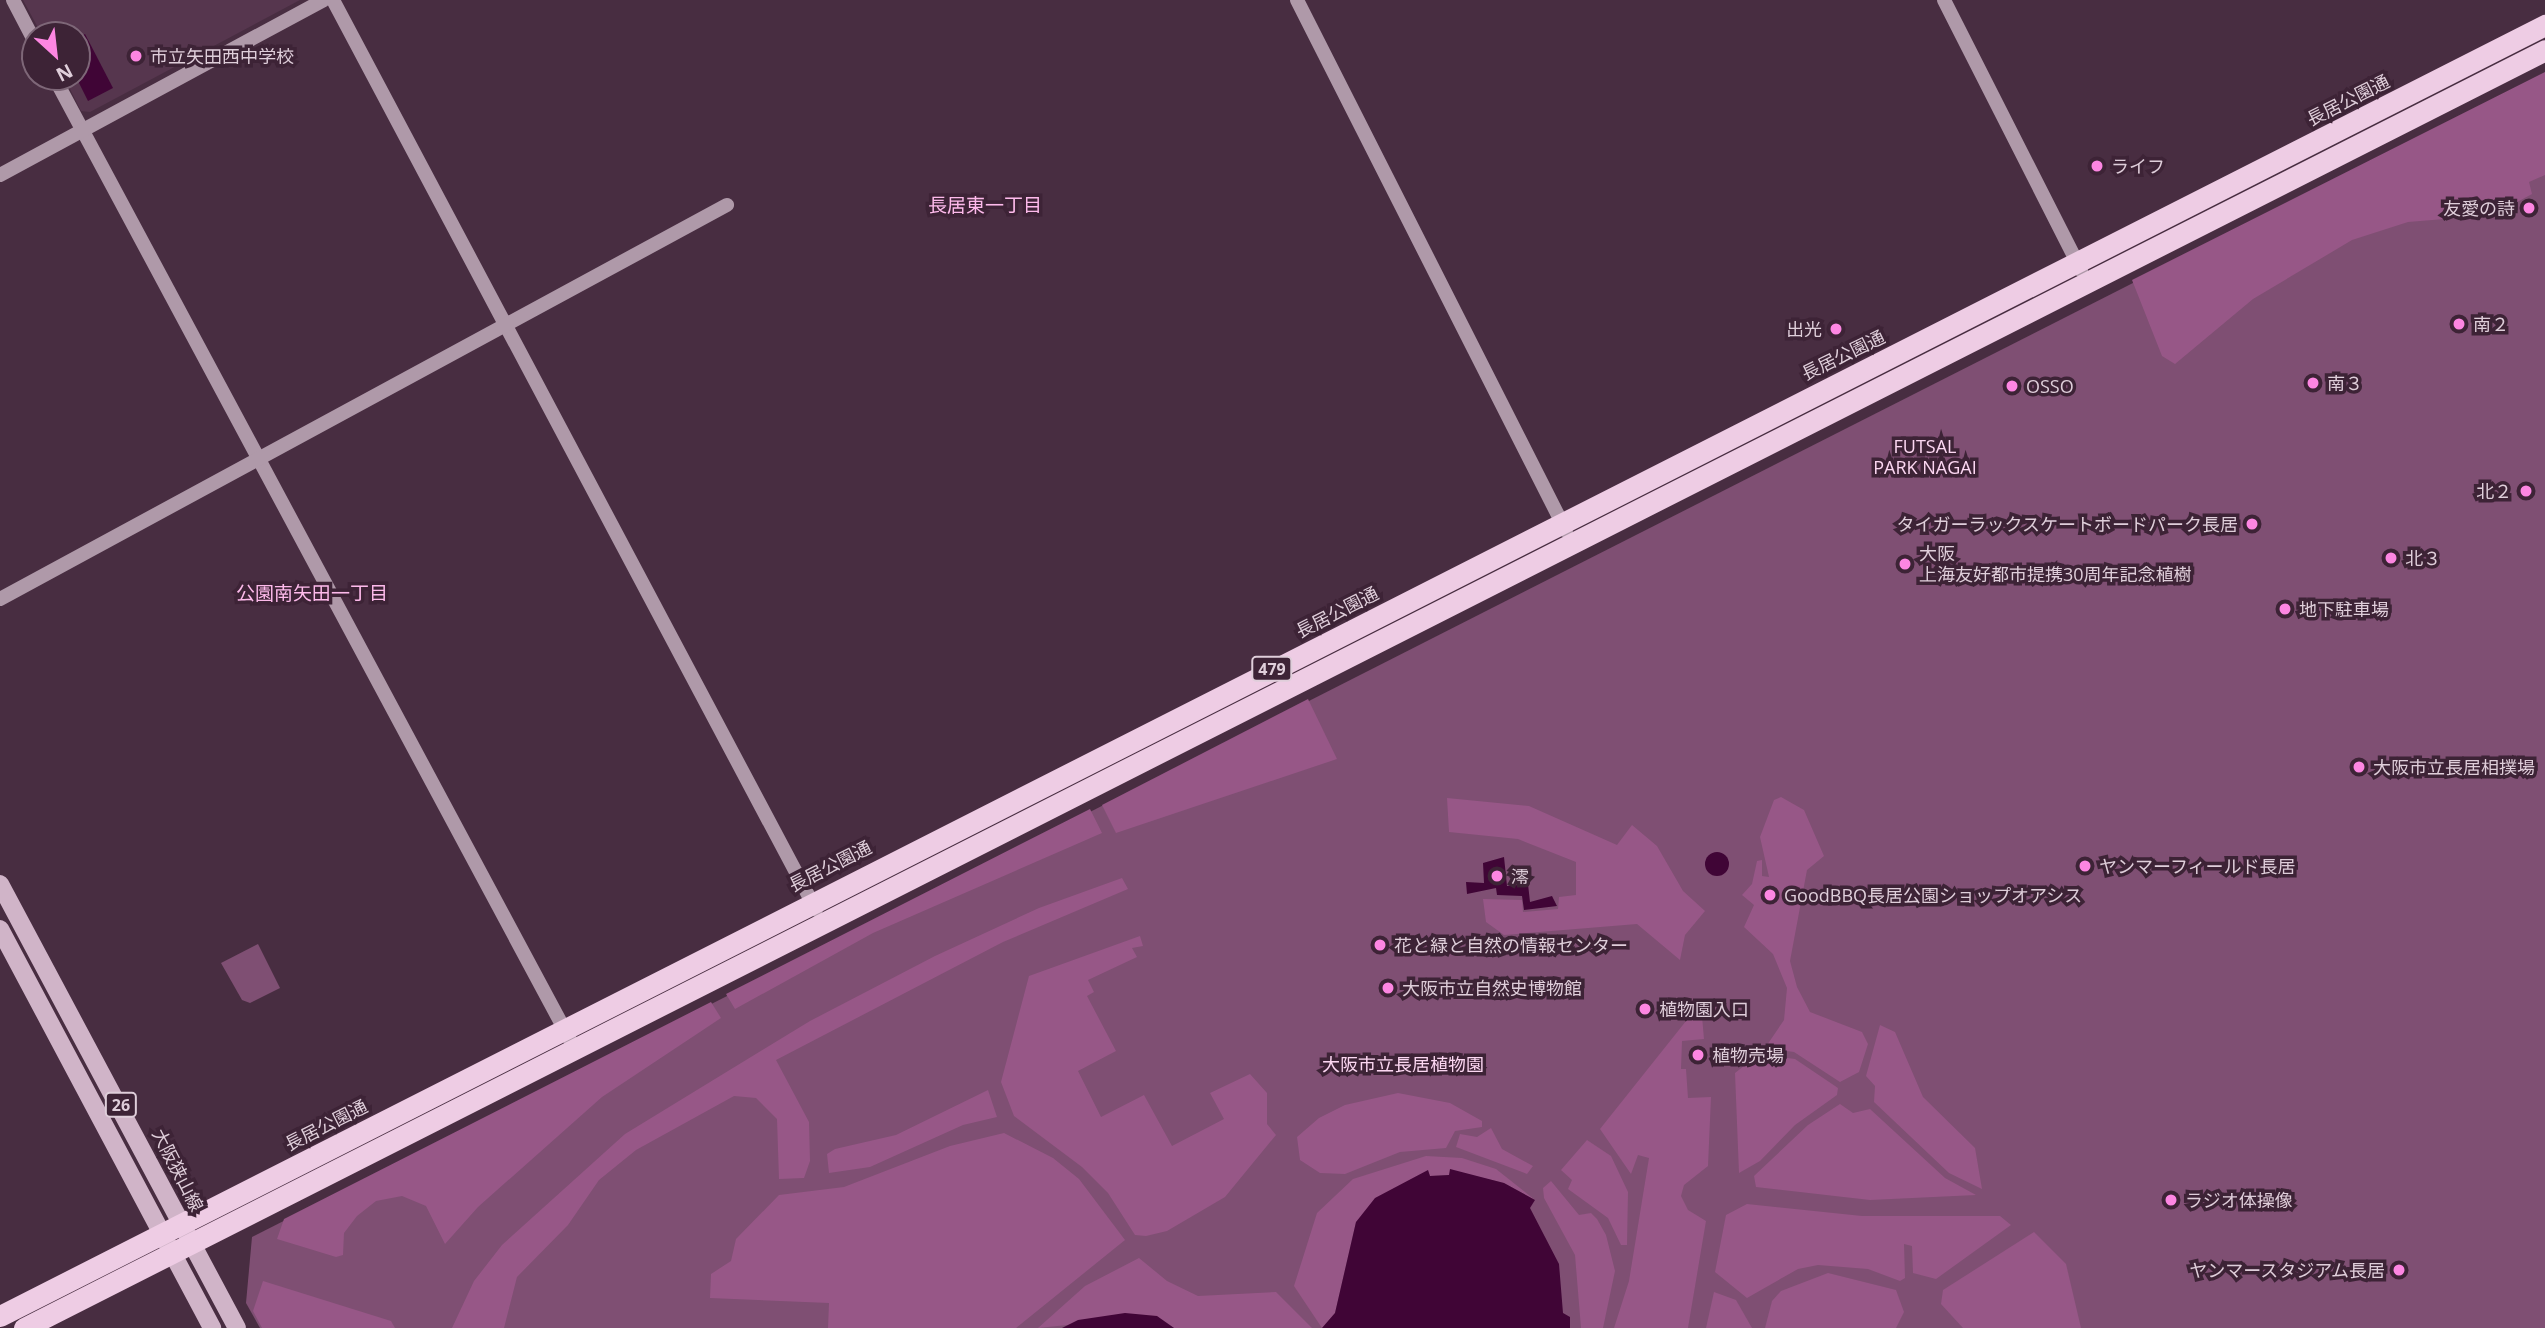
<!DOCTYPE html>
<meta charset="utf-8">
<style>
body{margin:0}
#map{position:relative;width:2545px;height:1328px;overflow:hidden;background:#482d41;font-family:"Open Sans","Noto Sans JP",sans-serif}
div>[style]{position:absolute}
.built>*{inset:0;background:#56364e}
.green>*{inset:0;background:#7f4f73}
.forest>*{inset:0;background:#975787}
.water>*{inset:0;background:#400536}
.round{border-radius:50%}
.secondary>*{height:14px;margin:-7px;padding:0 7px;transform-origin:7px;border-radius:7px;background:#af99a9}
.primary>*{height:18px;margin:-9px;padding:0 9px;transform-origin:9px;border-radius:9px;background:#d0b4c8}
.highway>*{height:21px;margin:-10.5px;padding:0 10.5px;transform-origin:10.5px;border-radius:10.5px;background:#eecce4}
.dots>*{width:19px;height:19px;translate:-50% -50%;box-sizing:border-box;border:4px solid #3d2336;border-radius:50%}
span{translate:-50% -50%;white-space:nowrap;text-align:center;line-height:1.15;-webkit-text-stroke:7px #3d2336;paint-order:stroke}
.shield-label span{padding:2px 5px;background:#3d2336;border:2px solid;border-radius:5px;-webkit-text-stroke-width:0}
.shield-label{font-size:16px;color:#dfceda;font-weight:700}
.poi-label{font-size:18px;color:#dfceda}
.left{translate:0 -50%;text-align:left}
.right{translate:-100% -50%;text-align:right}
.street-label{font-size:18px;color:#dfceda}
.park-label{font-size:18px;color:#fcd7f2}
.neighbourhood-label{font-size:19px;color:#fdbaeb}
.north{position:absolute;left:21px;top:21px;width:70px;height:70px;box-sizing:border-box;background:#3d2336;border:2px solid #7e6778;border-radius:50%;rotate:153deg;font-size:19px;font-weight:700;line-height:28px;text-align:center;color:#dfceda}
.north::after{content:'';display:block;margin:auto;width:24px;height:32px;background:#fd86e2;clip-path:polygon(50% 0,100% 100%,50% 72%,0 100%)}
</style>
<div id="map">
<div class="built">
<div style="clip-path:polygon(23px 0,300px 0,90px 112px,81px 111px,64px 77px,77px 77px,77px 35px,42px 35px)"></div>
</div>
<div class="green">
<div style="clip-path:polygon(2545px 74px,2545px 1328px,260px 1328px,246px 1303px,252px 1237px)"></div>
<div style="clip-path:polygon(258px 944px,280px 988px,250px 1003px,242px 1000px,221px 963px)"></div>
</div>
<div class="forest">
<div style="clip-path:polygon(2545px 72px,2545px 175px,2529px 182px,2532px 194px,2493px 215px,2408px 222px,2352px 240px,2253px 299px,2175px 364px,2162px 356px,2132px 280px)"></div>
<div style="clip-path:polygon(1308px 699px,1337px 759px,1116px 833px,1102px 805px)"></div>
<div style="clip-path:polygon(1781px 797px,1804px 810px,1824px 856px,1807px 870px,1790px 961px,1797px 987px,1810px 1012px,1862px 1032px,1868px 1044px,1859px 1072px,1840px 1082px,1794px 1052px,1765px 1048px,1784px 1020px,1787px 988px,1773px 954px,1744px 927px,1754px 905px,1742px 895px,1752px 884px,1757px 861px,1762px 860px,1762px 876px,1769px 877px,1760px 837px,1774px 800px)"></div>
<div style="clip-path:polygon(1447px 798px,1529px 806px,1617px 845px,1632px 825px,1657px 846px,1683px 891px,1705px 911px,1685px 935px,1680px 960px,1637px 924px,1504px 935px,1486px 922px,1483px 899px,1522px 900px,1523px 912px,1558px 909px,1559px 897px,1576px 895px,1576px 862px,1518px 839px,1449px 832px)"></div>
<div style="clip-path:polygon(1090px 809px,1102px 833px,873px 933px,735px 1009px,726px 994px)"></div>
<div style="clip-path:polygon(1122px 878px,1128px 889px,1003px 942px,776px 1060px,809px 1122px,810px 1161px,804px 1178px,779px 1179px,777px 1119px,756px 1098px,734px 1096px,636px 1150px,599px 1180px,568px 1225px,517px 1277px,504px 1328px,452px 1328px,474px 1281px,502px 1245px,625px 1134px,810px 1021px,935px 956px,1039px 908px)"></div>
<div style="clip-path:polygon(1140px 936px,1143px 946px,1132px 948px,1137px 957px,1088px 980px,1094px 992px,1087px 996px,1116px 1051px,1078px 1071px,1101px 1117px,1144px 1095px,1172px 1146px,1224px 1119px,1210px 1093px,1250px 1074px,1267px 1093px,1267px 1124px,1276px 1135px,1225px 1197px,1167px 1231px,1146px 1236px,1135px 1235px,1108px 1193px,1082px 1167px,1014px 1116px,1001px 1082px,1029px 976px)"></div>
<div style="clip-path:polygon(711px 1002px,721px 1018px,602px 1097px,478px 1207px,445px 1244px,426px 1206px,402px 1196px,376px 1201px,357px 1216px,344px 1233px,343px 1255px,336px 1257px,277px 1239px,284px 1219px)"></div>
<div style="clip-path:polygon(1690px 1016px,1702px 1016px,1704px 1039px,1682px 1041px,1681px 1069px,1686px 1069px,1688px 1098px,1711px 1097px,1708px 1166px,1684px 1185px,1681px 1196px,1688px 1210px,1706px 1221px,1688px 1328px,1614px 1328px,1629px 1281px,1649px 1158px,1638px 1155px,1631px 1174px,1600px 1129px)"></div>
<div style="clip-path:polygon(1880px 1025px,1895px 1032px,1923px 1097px,1975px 1148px,1982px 1189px,1949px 1173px,1874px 1102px,1875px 1086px,1866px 1076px)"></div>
<div style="clip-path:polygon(1759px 1054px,1795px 1059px,1838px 1088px,1837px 1095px,1795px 1125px,1760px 1161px,1739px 1173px,1735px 1073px)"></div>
<div style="clip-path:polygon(988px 1090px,997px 1117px,963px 1125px,870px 1167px,829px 1173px,827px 1154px,835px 1149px,896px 1135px)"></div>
<div style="clip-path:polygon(1398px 1093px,1450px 1103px,1482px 1121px,1482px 1127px,1455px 1131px,1446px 1148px,1400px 1152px,1345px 1174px,1320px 1173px,1300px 1160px,1297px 1137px,1319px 1118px,1345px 1105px)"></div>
<div style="clip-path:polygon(1840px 1104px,1853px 1113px,1870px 1109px,1945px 1178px,1976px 1195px,1870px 1200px,1756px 1187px,1754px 1176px,1808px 1125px)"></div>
<div style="clip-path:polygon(1491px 1128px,1502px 1149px,1533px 1166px,1527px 1174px,1456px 1147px,1460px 1134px,1477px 1137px)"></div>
<div style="clip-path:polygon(1004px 1133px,1053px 1158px,1079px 1179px,1125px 1240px,1016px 1328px,828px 1328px,829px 1303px,710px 1298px,711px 1274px,731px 1261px,736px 1239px,779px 1195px,844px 1187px,950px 1146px)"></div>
<div style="clip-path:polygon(1587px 1140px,1611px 1156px,1628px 1192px,1627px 1245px,1621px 1245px,1608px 1218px,1568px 1189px,1572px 1180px,1561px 1170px)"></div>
<div style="clip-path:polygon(1426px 1156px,1462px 1158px,1496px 1169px,1535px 1200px,1504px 1183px,1450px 1170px,1450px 1175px,1430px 1176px,1428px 1171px,1356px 1222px,1335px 1313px,1322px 1328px,1294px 1286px,1317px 1213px,1353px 1179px)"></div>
<div style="clip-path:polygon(1551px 1181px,1579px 1215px,1591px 1213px,1597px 1219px,1606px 1235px,1615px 1271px,1603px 1328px,1581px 1328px,1575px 1255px,1544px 1198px,1543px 1188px)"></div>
<div style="clip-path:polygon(1747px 1204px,1862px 1216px,2000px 1216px,2011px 1225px,1936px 1279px,1913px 1273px,1912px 1246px,1904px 1244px,1905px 1278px,1900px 1281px,1868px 1269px,1818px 1265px,1798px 1269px,1747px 1298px,1715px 1272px,1726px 1215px)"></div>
<div style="clip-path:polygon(2034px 1232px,2066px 1264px,2081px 1328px,1963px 1328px,1941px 1304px,1943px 1290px)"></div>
<div style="clip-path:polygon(1139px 1258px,1167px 1281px,1198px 1296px,1276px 1292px,1312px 1328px,1174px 1328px,1156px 1316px,1038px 1328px,1085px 1286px)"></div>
<div style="clip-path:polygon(1828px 1273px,1896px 1290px,1904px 1312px,1896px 1328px,1765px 1328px,1772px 1301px,1781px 1291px)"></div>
<div style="clip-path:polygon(263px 1281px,391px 1321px,395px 1328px,262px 1328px,253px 1311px)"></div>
<div style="clip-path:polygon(1714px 1292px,1736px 1300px,1752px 1328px,1706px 1328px)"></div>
</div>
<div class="water">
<div style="clip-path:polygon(85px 34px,113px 88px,88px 101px,76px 77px,77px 38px)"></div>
<div class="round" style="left:1705px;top:852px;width:24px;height:24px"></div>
<div style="clip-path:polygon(1504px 857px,1507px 886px,1528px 884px,1530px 902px,1552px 896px,1557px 906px,1524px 910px,1522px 896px,1497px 895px,1496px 888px,1467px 894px,1466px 882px,1484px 883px,1483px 863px)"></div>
<div style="clip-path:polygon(1450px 1169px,1504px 1183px,1535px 1200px,1530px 1208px,1559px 1264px,1563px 1313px,1570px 1317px,1570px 1328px,1322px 1328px,1335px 1313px,1356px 1222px,1375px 1198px,1428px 1170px,1430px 1176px,1449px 1175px)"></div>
<div style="clip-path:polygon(1125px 1313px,1157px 1316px,1174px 1328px,1062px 1328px,1078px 1320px)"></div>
</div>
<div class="secondary">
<div style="left:13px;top:0;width:47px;rotate:62.4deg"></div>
<div style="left:333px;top:0;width:1030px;rotate:62.04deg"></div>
<div style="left:1297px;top:0;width:595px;rotate:63.13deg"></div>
<div style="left:1944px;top:0;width:303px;rotate:63.1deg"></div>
<div style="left:54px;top:77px;width:1101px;rotate:61.81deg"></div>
<div style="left:0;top:175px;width:368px;rotate:-28.4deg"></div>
<div style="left:0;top:599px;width:827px;rotate:-28.46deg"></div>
</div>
<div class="primary">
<div style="left:0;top:884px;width:503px;rotate:61.91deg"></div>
<div style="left:0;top:929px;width:452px;rotate:62deg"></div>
</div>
<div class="highway">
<div style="left:0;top:1316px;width:2854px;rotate:-26.9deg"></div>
<div style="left:24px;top:1328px;width:2826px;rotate:-26.88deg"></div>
</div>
<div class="dots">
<div style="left:136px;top:56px;background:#fd86e2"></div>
<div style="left:2097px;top:166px;background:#fd86e2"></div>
<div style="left:2529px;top:208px;background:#fd86e2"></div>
<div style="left:2459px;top:324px;background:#fd86e2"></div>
<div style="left:1836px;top:329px;background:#fd86e2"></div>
<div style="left:2313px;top:383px;background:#fd86e2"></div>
<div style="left:2012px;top:386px;background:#fd86e2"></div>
<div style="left:2526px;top:491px;background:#fd86e2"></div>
<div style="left:2252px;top:524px;background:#fd86e2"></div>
<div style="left:2391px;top:558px;background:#fd86e2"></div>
<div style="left:1905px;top:564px;background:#fd86e2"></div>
<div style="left:2285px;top:609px;background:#fd86e2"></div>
<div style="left:2359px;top:767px;background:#fd86e2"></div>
<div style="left:2085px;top:866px;background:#fd86e2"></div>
<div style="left:1497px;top:876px;background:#fd86e2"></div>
<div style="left:1770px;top:895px;background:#fd86e2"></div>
<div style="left:1380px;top:945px;background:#fd86e2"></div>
<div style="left:1388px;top:988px;background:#fd86e2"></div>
<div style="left:1645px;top:1009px;background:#fd86e2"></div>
<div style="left:1698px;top:1055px;background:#fd86e2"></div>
<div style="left:2171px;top:1200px;background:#fd86e2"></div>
<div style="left:2399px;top:1270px;background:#fd86e2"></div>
</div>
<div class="shield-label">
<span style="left:1272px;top:669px">479</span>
<span style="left:121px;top:1105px">26</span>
</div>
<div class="poi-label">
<span class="left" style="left:150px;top:56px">市立矢田西中学校</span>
<span class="left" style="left:2111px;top:166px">ライフ</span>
<span class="right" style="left:2515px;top:208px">友愛の詩</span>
<span class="left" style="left:2473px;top:324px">南２</span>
<span class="right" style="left:1822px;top:329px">出光</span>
<span class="left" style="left:2327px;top:383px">南３</span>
<span class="left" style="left:2026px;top:386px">OSSO</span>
<span class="right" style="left:2512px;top:491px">北２</span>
<span class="right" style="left:2238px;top:524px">タイガーラックスケートボードパーク長居</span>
<span class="left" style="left:1919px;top:564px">大阪<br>上海友好都市提携30周年記念植樹</span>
<span class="left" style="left:2405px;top:558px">北３</span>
<span class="left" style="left:2299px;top:609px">地下駐車場</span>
<span class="left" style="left:2373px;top:767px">大阪市立長居相撲場</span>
<span class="left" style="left:2099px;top:866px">ヤンマーフィールド長居</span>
<span class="left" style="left:1511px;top:876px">澪</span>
<span class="left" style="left:1784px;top:895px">GoodBBQ長居公園ショップオアシス</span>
<span class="left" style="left:1394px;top:945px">花と緑と自然の情報センター</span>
<span class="left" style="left:1402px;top:988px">大阪市立自然史博物館</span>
<span class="left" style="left:1659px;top:1009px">植物園入口</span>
<span class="left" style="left:1712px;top:1055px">植物売場</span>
<span class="left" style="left:2185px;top:1200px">ラジオ体操像</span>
<span class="right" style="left:2385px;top:1270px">ヤンマースタジアム長居</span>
</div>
<div class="street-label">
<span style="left:2348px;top:100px;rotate:-27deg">長居公園通</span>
<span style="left:1843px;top:355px;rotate:-26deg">長居公園通</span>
<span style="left:1337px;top:612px;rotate:-27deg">長居公園通</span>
<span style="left:830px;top:866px;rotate:-27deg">長居公園通</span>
<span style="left:326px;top:1125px;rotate:-27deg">長居公園通</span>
<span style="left:178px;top:1170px;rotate:63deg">大阪狭山線</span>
</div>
<div class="park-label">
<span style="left:1925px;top:457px">FUTSAL<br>PARK NAGAI</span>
<span style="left:1403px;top:1064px">大阪市立長居植物園</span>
</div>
<div class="neighbourhood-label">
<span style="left:985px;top:206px">長居東一丁目</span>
<span style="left:312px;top:594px">公園南矢田一丁目</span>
</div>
<div class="north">N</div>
</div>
